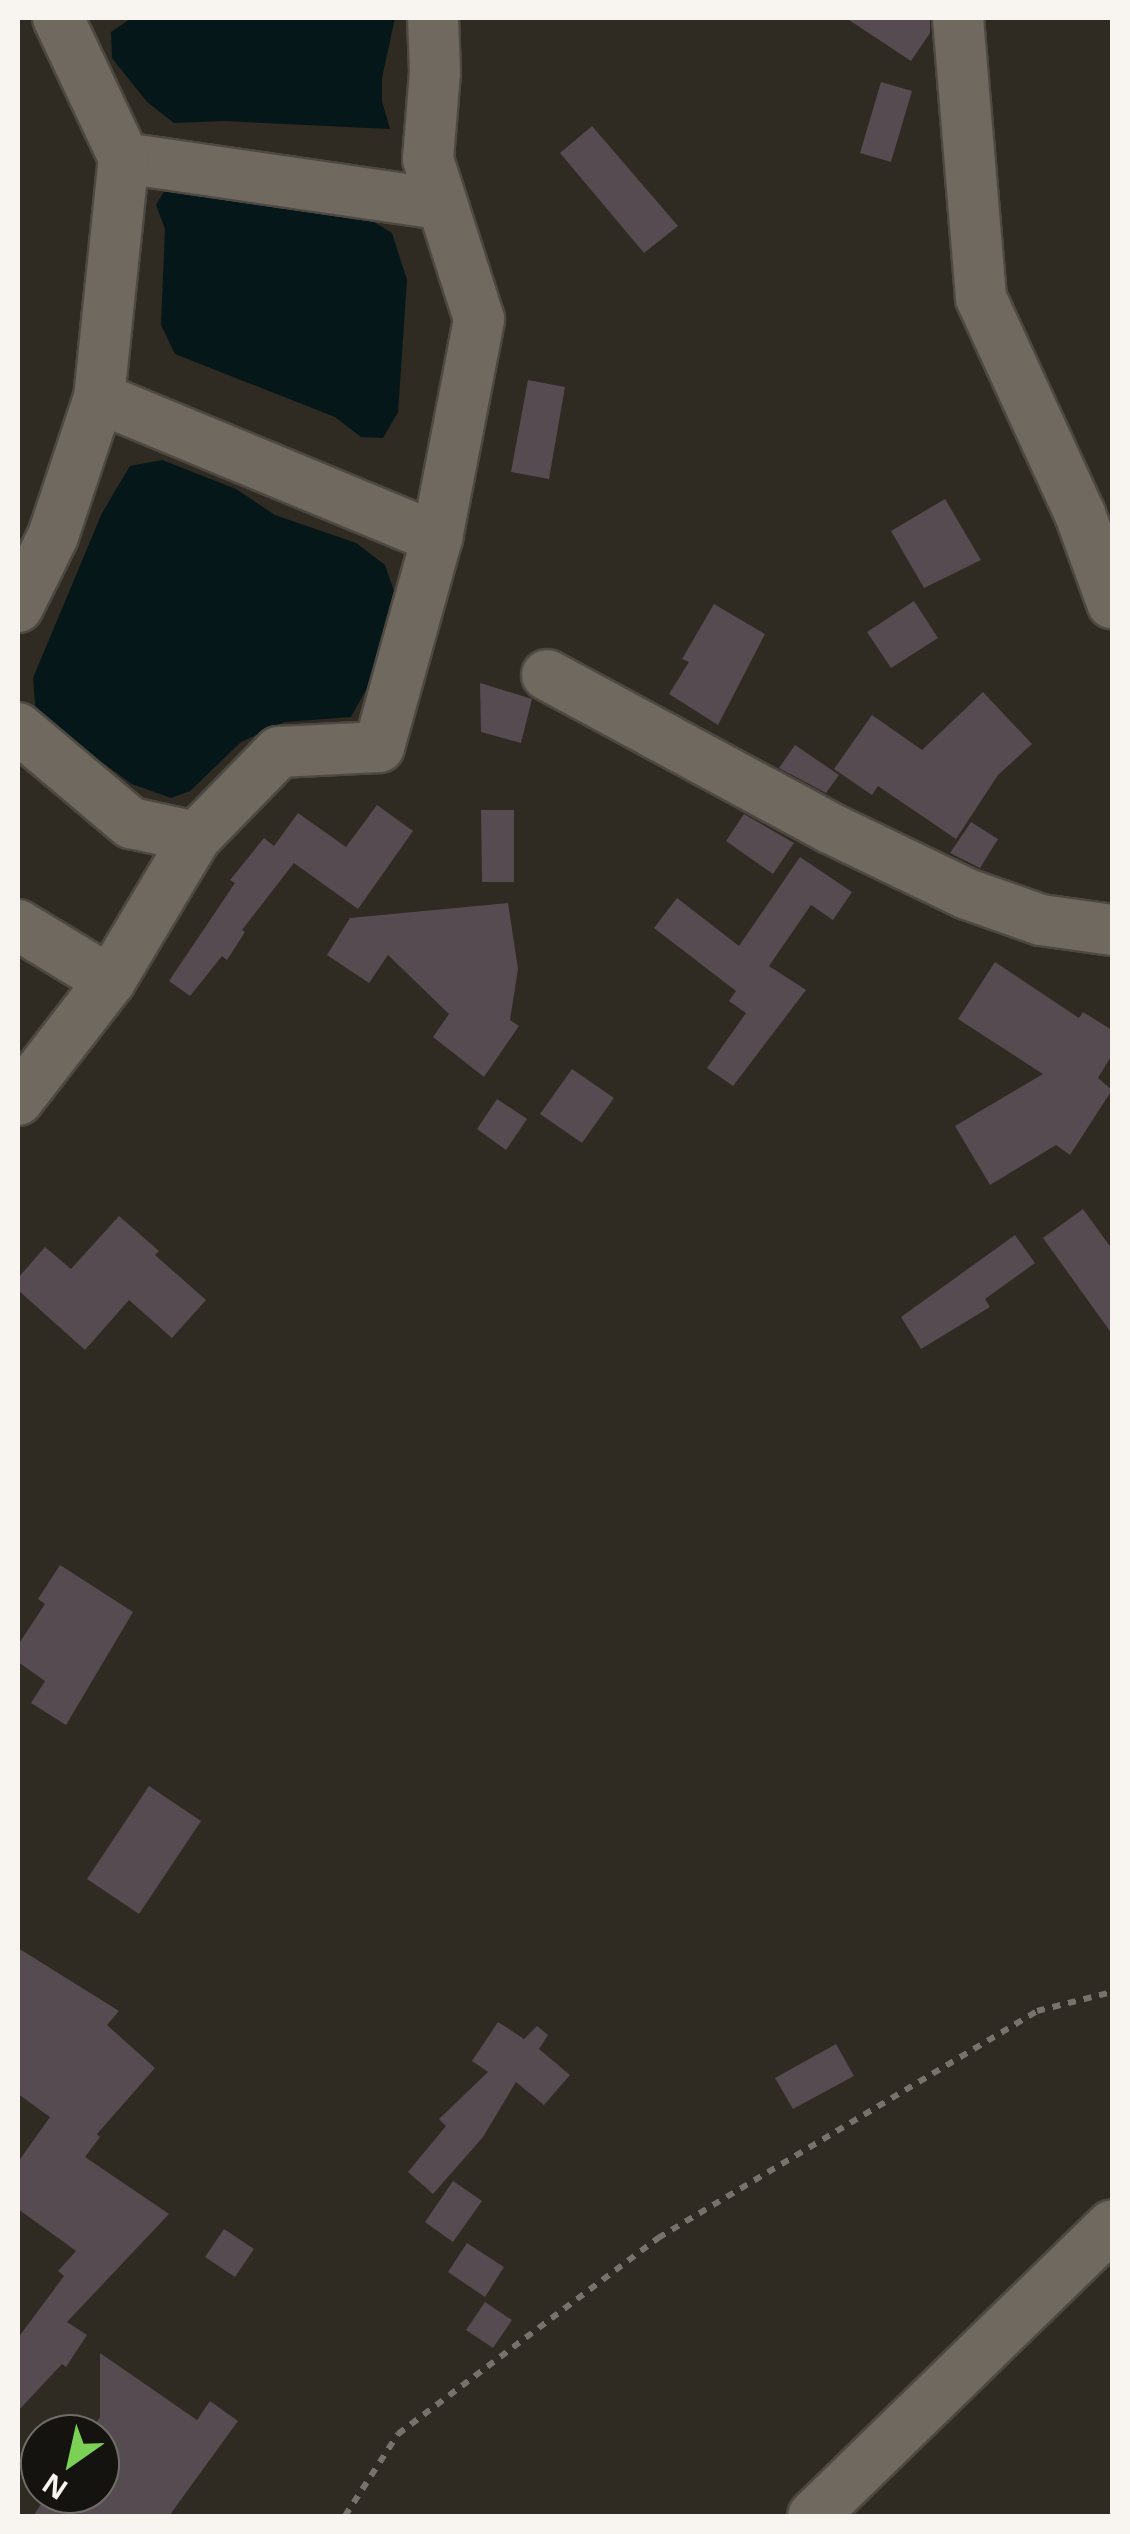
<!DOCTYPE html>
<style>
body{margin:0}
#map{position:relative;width:1130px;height:2534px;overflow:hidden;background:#2f2a22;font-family:"Noto Sans",sans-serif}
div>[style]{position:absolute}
.water>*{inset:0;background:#051718}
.building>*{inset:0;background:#554b51}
.path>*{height:6px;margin-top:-3px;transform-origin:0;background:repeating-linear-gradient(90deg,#77726c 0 8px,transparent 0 16px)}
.roads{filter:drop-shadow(2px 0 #4d4942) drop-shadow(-2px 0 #4d4942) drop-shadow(0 2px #4d4942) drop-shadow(0 -2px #4d4942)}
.minor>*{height:50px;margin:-25px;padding:0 25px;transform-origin:25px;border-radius:25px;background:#6f6960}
span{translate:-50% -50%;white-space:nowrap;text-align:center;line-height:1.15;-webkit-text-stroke:8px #15130f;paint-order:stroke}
.frame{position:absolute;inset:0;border:20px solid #f8f4ef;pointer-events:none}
.north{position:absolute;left:20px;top:2414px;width:100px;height:100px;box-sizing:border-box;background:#15130f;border:2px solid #706d69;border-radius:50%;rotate:214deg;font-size:28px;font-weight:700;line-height:40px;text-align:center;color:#f8f4ef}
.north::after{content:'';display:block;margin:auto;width:35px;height:45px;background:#7ad156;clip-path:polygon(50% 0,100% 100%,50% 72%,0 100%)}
</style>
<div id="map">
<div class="water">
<div style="clip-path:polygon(132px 18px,395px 18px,382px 78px,382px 101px,390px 129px,224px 121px,174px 123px,147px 102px,112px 58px,111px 32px)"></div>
<div style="clip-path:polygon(181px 184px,374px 222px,392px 233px,407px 280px,398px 412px,383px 438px,361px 437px,335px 417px,175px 354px,161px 325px,165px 229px,156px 205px,165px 190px)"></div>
<div style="clip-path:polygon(162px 460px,236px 489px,275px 515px,356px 543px,385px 565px,395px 594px,367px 688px,351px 717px,285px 722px,241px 742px,190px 791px,171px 798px,132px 784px,36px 715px,33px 678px,102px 513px,130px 466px)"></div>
</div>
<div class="building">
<div style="clip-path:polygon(846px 18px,930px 18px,930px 33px,911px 61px)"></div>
<div style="clip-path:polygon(881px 82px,912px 91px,891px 162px,860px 153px)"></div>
<div style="clip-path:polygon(592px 126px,678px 226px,644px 253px,560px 153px)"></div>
<div style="clip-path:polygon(528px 380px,565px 387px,549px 479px,511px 472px)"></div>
<div style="clip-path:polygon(945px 499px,981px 560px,924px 588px,891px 531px)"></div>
<div style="clip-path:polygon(914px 601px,938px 638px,891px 668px,867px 632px)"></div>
<div style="clip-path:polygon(714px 604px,765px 634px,718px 725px,669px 694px,689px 662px,682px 659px)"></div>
<div style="clip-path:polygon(480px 683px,532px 699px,521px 743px,481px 732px)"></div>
<div style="clip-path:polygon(983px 692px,1032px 744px,998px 775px,956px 839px,878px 786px,872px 795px,834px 769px,872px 715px,922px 750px)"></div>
<div style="clip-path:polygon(795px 745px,839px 775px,826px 793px,779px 768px)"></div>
<div style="clip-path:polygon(377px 805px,413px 831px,358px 909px,294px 863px,242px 930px,245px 932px,227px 960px,222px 956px,190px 996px,169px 981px,235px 883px,230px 880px,264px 838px,274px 846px,298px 813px,346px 847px)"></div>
<div style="clip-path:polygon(481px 810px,514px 810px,514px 882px,482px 882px)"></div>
<div style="clip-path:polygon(744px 814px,794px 843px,773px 874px,726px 841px)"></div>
<div style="clip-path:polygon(971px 822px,998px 839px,980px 868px,950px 853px)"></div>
<div style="clip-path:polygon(800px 857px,852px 892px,833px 920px,811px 905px,769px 966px,806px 990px,733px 1086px,707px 1068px,746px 1013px,729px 1001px,736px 991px,654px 928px,677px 898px,739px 946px)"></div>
<div style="clip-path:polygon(508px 903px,518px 969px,510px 1020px,519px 1026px,484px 1077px,433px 1037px,449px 1014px,388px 955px,369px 983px,327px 955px,350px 918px)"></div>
<div style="clip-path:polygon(995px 962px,1079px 1018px,1083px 1012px,1112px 1030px,1112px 1055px,1098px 1078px,1112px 1090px,1070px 1155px,1056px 1145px,990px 1185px,955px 1126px,1043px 1074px,958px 1019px)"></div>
<div style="clip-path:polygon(572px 1069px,614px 1098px,582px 1143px,540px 1114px)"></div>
<div style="clip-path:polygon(497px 1099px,527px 1119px,506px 1150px,477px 1129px)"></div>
<div style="clip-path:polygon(1083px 1209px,1112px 1249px,1112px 1334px,1043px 1238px)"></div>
<div style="clip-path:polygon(119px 1216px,159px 1251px,155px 1255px,206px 1300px,172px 1338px,129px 1300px,85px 1350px,18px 1290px,18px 1278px,45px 1247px,71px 1269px)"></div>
<div style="clip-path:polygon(1015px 1235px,1035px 1263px,985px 1299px,990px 1307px,921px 1349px,901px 1317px)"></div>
<div style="clip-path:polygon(60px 1565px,133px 1612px,66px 1725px,31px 1703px,45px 1681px,18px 1662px,18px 1645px,45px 1604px,38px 1599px)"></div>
<div style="clip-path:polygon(149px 1786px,201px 1821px,139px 1914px,87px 1879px)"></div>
<div style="clip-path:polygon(18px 1948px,119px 2011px,107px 2025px,155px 2068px,97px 2134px,100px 2137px,85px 2157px,169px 2214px,67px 2322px,87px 2335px,66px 2367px,62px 2364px,18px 2411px,18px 2338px,64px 2276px,58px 2271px,76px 2251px,18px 2209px,18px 2162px,50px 2117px,18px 2094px)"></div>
<div style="clip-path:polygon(498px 2022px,524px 2039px,537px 2026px,548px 2035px,539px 2049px,570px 2075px,544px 2105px,516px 2082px,483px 2137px,433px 2194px,408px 2172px,446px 2126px,439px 2119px,488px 2072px,472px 2061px)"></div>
<div style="clip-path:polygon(836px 2044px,854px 2076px,793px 2109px,775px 2078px)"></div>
<div style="clip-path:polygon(453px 2181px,482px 2201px,453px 2242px,425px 2222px)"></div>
<div style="clip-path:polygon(224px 2229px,254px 2249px,235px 2277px,205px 2257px)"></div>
<div style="clip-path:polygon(467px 2243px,504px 2267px,485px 2297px,448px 2272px)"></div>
<div style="clip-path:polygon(485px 2302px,512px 2320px,493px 2348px,466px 2330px)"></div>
<div style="clip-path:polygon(100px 2353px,197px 2420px,210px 2401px,238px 2421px,169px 2516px,33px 2516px,48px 2494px,100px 2494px,100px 2434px,89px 2434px,100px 2417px)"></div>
</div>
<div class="path">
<div style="left:345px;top:2516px;width:98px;rotate:-57.1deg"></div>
<div style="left:398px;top:2434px;width:326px;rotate:-37deg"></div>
<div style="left:658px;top:2238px;width:442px;rotate:-30.9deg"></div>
<div style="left:1037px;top:2011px;width:77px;rotate:-14.2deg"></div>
</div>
<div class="roads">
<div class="minor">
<div style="left:958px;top:18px;width:281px;rotate:85.3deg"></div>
<div style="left:981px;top:298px;width:238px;rotate:65.4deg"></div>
<div style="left:1080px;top:514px;width:95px;rotate:70.2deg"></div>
<div style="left:124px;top:158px;width:318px;rotate:8.3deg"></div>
<div style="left:99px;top:398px;width:366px;rotate:22.5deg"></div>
<div style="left:18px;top:607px;width:79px;rotate:-63.8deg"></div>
<div style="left:53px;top:536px;width:145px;rotate:-71.6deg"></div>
<div style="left:99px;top:398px;width:241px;rotate:-84.1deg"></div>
<div style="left:124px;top:158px;width:155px;rotate:-115.2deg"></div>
<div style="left:547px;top:675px;width:322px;rotate:28.4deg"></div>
<div style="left:830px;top:828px;width:152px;rotate:25.7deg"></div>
<div style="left:967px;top:894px;width:78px;rotate:19.4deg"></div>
<div style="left:1041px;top:920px;width:72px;rotate:8deg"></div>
<div style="left:18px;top:728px;width:148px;rotate:40.1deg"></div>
<div style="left:131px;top:823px;width:66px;rotate:12.2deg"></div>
<div style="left:18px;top:925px;width:108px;rotate:31.3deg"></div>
<div style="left:18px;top:1100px;width:150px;rotate:-52.3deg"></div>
<div style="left:110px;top:981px;width:168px;rotate:-59.2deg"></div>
<div style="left:196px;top:837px;width:119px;rotate:-45.7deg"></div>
<div style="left:279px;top:752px;width:100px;rotate:-2.9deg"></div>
<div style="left:379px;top:747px;width:217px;rotate:-74.5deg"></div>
<div style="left:437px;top:538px;width:223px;rotate:-79.1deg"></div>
<div style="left:479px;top:319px;width:168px;rotate:-107.7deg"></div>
<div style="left:428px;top:159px;width:87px;rotate:-85.4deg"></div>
<div style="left:435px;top:72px;width:54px;rotate:-92.1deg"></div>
<div style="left:813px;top:2516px;width:417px;rotate:-44.2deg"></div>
</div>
</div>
<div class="frame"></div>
<div class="north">N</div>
</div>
